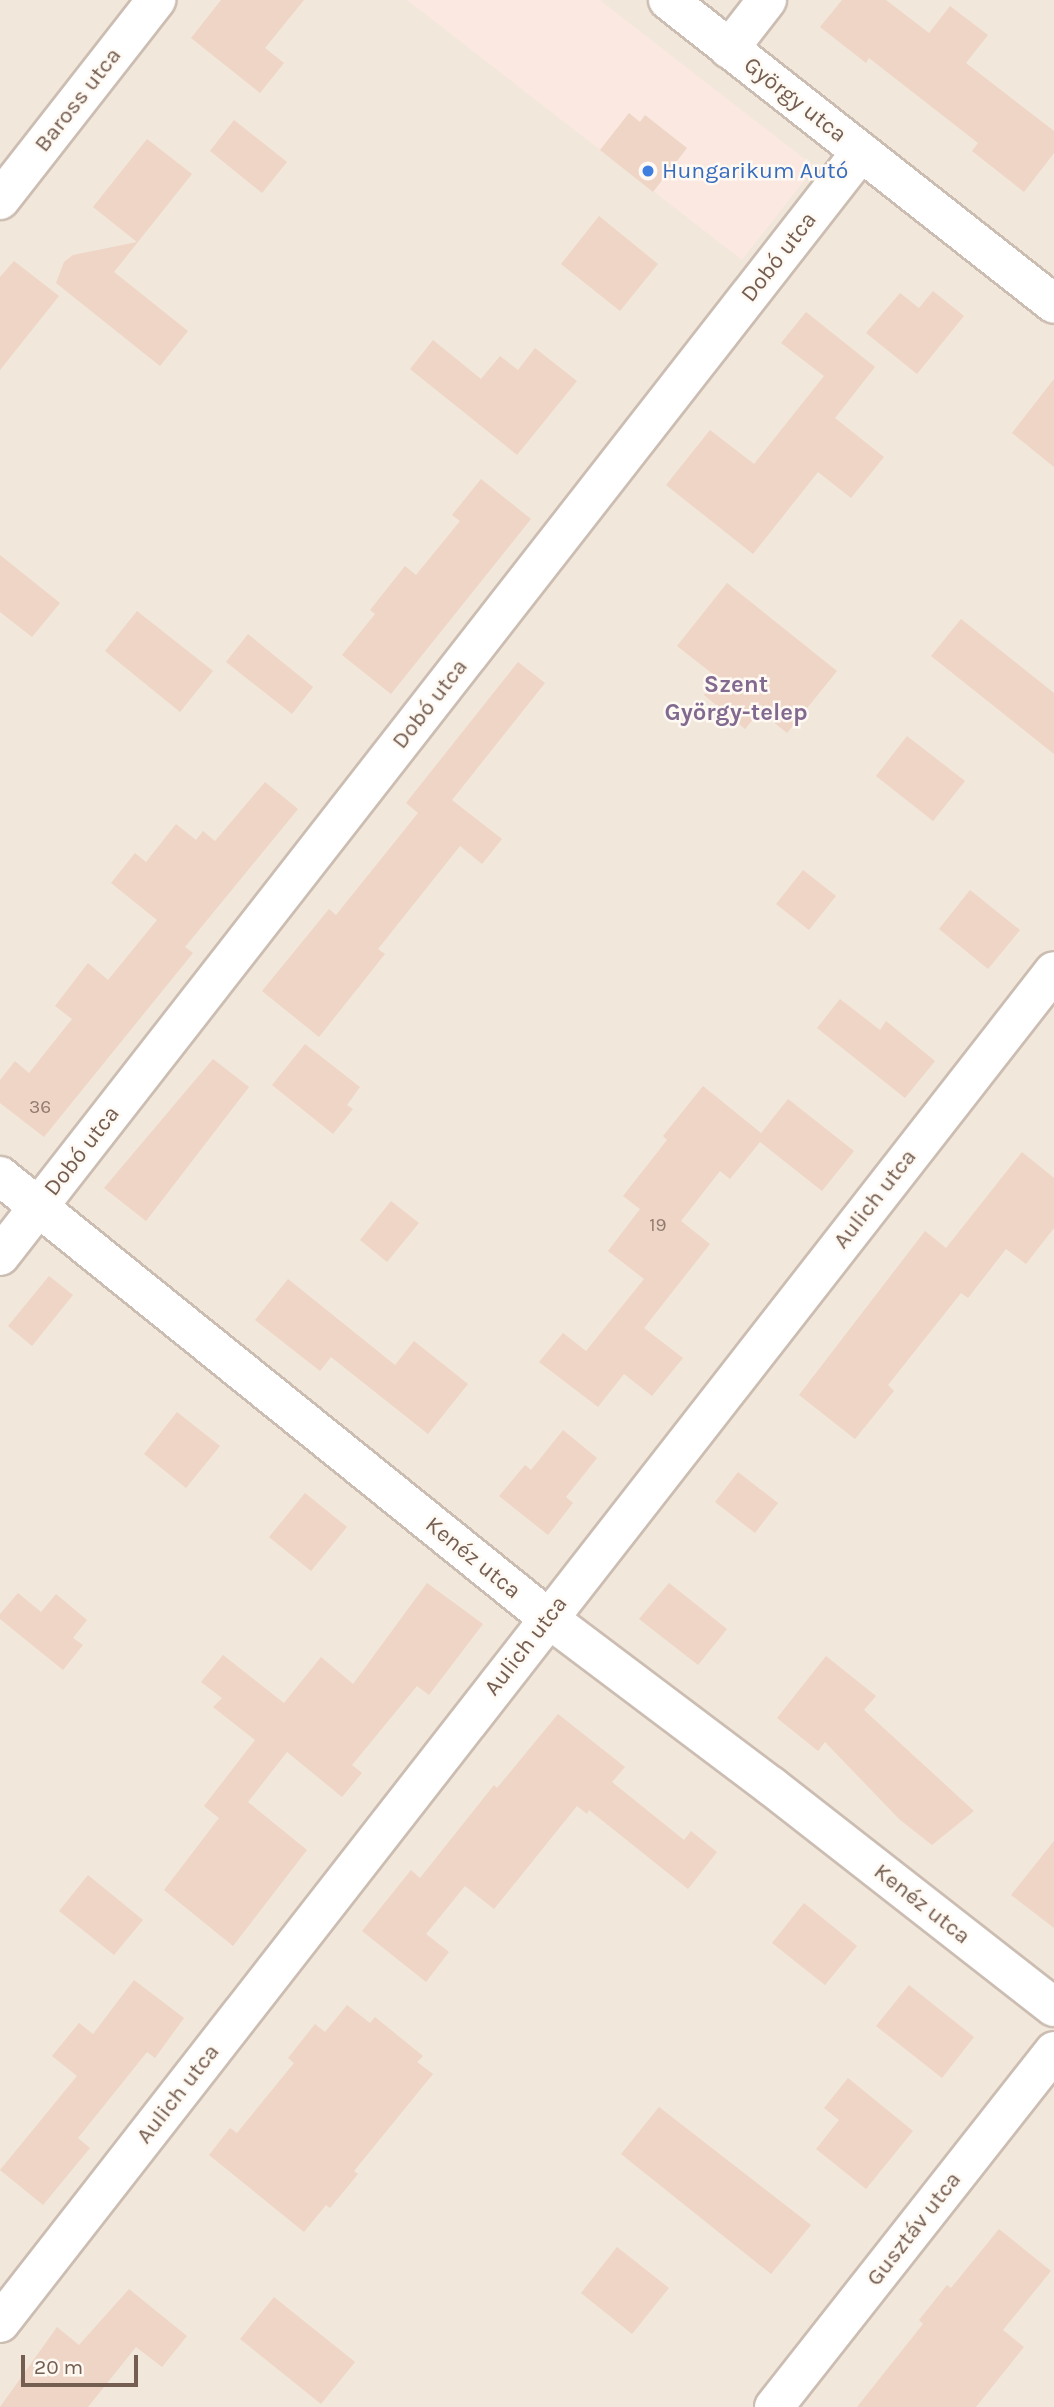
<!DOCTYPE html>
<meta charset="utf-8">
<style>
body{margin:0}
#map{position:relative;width:1054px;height:2407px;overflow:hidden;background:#fbf5ec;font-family:Karla,sans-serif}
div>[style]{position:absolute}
.residential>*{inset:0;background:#f2e7db}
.commercial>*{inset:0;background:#fae8e1}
.building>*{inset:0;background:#eed5c6}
.roads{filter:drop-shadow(2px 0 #ccbdb2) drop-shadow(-2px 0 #ccbdb2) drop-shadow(0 2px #ccbdb2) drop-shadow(0 -2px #ccbdb2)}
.street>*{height:38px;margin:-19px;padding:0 19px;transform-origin:19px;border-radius:19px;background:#fff}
.secondary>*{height:38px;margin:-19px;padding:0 19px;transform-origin:19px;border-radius:19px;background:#fff}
.dots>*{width:19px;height:19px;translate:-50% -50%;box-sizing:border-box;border:4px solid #fef9f2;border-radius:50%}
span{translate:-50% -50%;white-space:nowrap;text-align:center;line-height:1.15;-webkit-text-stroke:5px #fef9f2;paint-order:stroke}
.number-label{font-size:19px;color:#927b6e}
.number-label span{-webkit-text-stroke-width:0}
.street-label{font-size:23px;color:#745d51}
.shop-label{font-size:23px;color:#366cbe}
.left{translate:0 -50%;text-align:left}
.neighbourhood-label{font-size:24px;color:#82698f;font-weight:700}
.scale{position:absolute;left:21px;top:2355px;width:117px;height:32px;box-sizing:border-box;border:4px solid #745d51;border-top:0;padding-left:9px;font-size:21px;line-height:24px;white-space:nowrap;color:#745d51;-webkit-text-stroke:5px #fef9f2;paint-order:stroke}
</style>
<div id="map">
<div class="residential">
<div style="clip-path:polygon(0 0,1054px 0,1054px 2407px,0 2407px)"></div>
</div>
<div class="commercial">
<div style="clip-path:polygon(407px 0,600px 0,815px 167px,742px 260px)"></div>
</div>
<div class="building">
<div style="clip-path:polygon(221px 0,304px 0,265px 48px,284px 63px,260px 93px,191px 38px)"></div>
<div style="clip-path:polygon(842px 0,886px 0,929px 33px,950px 6px,988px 35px,966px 63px,1054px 131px,1054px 153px,1024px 192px,972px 151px,978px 143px,869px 58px,866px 63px,820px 27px)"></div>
<div style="clip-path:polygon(629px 113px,640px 122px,645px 115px,687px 148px,653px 192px,600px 150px)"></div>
<div style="clip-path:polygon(234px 120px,287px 162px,262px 193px,210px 151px)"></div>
<div style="clip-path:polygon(147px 139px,192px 174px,114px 272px,188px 331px,160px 366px,56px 283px,64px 262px,73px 255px,137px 242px,93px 207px)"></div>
<div style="clip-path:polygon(599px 216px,658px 264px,620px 311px,561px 264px)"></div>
<div style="clip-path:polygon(14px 261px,59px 296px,0 370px,0 277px)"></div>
<div style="clip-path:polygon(933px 291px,964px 316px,917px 374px,866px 333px,900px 293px,919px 308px)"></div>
<div style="clip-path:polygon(806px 312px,875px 367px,835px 418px,884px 457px,851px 498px,818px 472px,753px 554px,666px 485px,710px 430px,754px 464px,824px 376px,781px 343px)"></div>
<div style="clip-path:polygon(433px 340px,481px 379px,500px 356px,518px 370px,535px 348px,577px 381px,517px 455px,410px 369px)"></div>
<div style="clip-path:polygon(1054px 379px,1054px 467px,1012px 433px)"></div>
<div style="clip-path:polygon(481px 479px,531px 519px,391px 694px,342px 655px,375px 614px,370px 610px,405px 566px,416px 575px,460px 521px,452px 515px)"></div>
<div style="clip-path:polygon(0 555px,60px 603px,32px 637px,0 612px)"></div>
<div style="clip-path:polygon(727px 583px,837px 671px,787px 733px,760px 711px,745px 729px,704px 695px,718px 678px,677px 646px)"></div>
<div style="clip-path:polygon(137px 611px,213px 671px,180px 712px,105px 651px)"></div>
<div style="clip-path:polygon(961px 619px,1054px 693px,1054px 754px,931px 656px)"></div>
<div style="clip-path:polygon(248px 634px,313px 687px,292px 714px,226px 662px)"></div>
<div style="clip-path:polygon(518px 662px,545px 683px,452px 800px,502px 839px,482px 864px,460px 846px,378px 949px,385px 954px,319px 1037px,262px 991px,329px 909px,336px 915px,418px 813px,406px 803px)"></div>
<div style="clip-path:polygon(907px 736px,965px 781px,933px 821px,876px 776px)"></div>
<div style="clip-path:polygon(265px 782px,298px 809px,185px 947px,193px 953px,44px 1137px,0 1103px,0 1080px,15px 1061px,29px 1073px,72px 1019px,55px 1006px,88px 963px,108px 980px,157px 920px,111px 883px,135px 853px,146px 862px,176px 824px,196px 840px,203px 831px,215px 841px)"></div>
<div style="clip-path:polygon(803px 870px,836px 896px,809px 930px,776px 904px)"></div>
<div style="clip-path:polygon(970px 890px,1020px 930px,988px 969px,939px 929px)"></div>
<div style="clip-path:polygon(840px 999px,880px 1030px,886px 1021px,935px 1061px,905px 1098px,817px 1028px)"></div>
<div style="clip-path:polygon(305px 1044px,360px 1087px,347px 1105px,353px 1109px,333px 1134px,272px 1085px)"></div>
<div style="clip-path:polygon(213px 1059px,249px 1087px,146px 1221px,104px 1188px)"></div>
<div style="clip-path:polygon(703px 1086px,761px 1133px,788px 1099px,854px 1151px,822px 1191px,760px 1142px,730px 1179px,720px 1171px,681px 1221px,710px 1244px,644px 1328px,683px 1358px,652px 1396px,624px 1374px,598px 1407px,539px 1362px,563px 1333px,586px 1351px,644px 1279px,608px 1251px,640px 1209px,623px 1196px,667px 1140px,663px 1136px)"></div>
<div style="clip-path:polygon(1022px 1152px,1054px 1178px,1054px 1228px,1026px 1264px,1006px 1249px,968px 1298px,961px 1293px,888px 1385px,894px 1391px,855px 1439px,799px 1395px,925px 1231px,946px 1248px)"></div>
<div style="clip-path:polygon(391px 1201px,419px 1223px,387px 1262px,360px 1240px)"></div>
<div style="clip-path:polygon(49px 1276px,73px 1295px,32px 1346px,8px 1326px)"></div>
<div style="clip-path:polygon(288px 1279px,395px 1365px,414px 1341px,468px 1384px,428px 1434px,331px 1357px,320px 1371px,255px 1320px)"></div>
<div style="clip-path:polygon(177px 1412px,220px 1446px,186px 1488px,144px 1454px)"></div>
<div style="clip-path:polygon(563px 1430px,597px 1458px,566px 1497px,573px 1503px,548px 1535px,499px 1496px,525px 1465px,531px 1470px)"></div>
<div style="clip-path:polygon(738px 1472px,778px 1503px,755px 1533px,715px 1502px)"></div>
<div style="clip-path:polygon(305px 1493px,347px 1527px,311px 1571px,269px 1537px)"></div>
<div style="clip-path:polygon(427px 1583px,483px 1624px,429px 1695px,417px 1686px,352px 1765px,362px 1773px,342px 1797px,287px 1752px,248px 1802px,307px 1850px,233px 1946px,164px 1890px,219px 1818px,204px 1806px,255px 1740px,213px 1707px,222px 1698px,201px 1682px,223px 1655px,284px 1703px,321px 1657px,353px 1684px)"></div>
<div style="clip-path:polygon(669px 1583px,727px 1629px,698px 1665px,639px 1619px)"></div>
<div style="clip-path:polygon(18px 1593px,41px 1612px,56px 1594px,87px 1620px,73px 1638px,83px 1645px,63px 1670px,0 1619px,0 1614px)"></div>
<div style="clip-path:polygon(826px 1656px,876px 1696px,864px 1710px,974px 1811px,932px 1845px,899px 1819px,825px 1742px,818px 1751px,777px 1718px)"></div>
<div style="clip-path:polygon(558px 1714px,625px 1767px,612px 1782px,684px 1840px,691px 1831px,717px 1852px,688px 1889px,589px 1810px,587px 1814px,577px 1806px,494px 1909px,465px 1886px,426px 1934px,449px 1952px,426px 1982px,362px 1931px,411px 1870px,420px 1878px,494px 1785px,497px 1788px)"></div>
<div style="clip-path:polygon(1054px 1841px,1054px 1928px,1011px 1895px)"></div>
<div style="clip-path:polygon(88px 1875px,143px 1920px,114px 1955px,59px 1911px)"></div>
<div style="clip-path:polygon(804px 1903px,857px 1946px,825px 1985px,772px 1943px)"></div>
<div style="clip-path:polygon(134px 1980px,184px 2018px,155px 2058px,147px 2052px,78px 2138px,90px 2148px,43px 2205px,0 2170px,77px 2076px,52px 2056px,79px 2023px,93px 2034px)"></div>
<div style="clip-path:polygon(909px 1985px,974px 2037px,942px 2078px,876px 2026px)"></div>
<div style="clip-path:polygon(347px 2005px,370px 2023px,375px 2017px,423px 2056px,417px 2062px,433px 2074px,354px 2171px,358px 2174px,330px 2208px,326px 2205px,304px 2232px,209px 2155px,230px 2128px,237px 2133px,294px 2063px,288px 2058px,315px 2024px,325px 2032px)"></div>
<div style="clip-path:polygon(848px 2078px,913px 2131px,866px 2189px,816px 2149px,839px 2120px,824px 2108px)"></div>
<div style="clip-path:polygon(659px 2107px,811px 2225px,771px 2274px,621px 2154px)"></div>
<div style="clip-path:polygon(999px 2229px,1051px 2271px,1003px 2330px,1024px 2347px,976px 2407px,857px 2407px,923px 2324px,919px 2320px,947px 2285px,951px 2288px)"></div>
<div style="clip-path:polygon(617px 2247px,669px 2288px,632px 2334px,581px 2293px)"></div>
<div style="clip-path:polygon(129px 2289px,187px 2336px,162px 2367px,136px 2347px,88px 2407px,0 2407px,57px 2327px,79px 2345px)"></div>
<div style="clip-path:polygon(274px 2297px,355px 2362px,321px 2404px,240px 2339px)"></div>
</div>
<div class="roads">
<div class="street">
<div style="left:729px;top:49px;width:62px;rotate:-52.2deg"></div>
<div style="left:0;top:200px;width:254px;rotate:-52deg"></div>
<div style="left:0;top:1176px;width:704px;rotate:38.89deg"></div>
<div style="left:548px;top:1618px;width:279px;rotate:37deg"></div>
<div style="left:771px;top:1786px;width:359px;rotate:38deg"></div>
<div style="left:0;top:1256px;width:1400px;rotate:-52.05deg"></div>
<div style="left:0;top:2323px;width:1714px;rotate:-52.06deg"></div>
<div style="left:774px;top:2407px;width:453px;rotate:-51.8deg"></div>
</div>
<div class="secondary">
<div style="left:668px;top:0;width:491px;rotate:38.2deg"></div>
</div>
</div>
<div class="dots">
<div style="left:648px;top:171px;background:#3f7fe0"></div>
</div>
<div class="number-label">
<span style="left:40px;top:1108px">36</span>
<span style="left:658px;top:1226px">19</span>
</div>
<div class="street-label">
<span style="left:78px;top:100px;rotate:-52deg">Baross utca</span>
<span style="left:795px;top:100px;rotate:38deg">György utca</span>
<span style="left:779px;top:257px;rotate:-52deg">Dobó utca</span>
<span style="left:430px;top:704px;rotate:-52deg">Dobó utca</span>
<span style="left:82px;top:1151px;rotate:-52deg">Dobó utca</span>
<span style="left:875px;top:1199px;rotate:-52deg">Aulich utca</span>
<span style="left:473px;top:1558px;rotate:39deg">Kenéz utca</span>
<span style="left:526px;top:1646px;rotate:-52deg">Aulich utca</span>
<span style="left:922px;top:1904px;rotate:38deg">Kenéz utca</span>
<span style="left:178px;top:2094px;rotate:-52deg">Aulich utca</span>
<span style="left:914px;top:2229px;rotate:-52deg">Gusztáv utca</span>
</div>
<div class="shop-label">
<span class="left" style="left:662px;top:171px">Hungarikum Autó</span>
</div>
<div class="neighbourhood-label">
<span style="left:736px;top:699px">Szent<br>György-telep</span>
</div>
<div class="scale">20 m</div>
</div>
